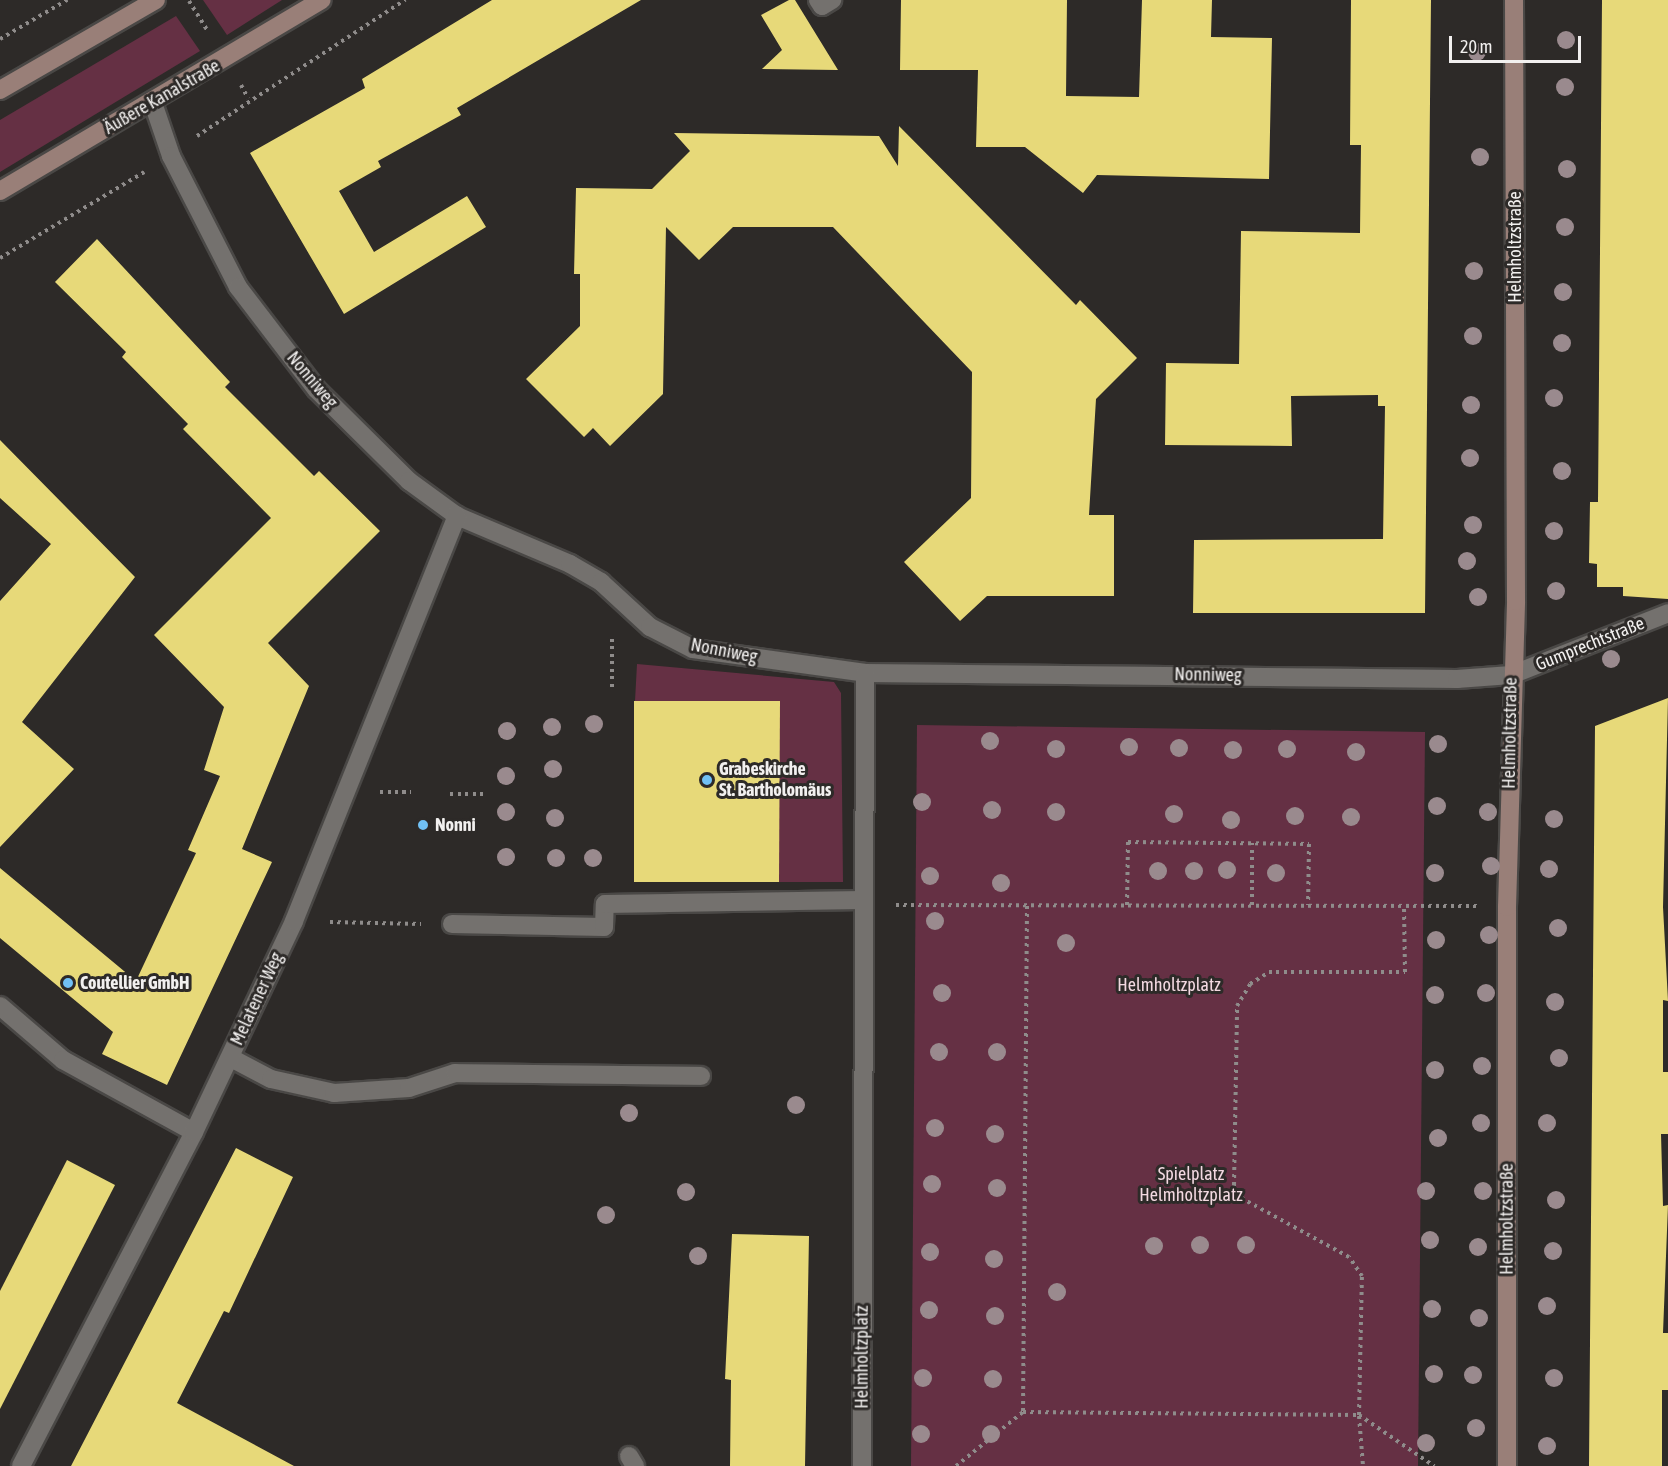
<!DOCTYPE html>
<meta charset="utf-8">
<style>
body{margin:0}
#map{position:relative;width:1668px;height:1466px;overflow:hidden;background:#2d2a28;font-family:"Asap Condensed",sans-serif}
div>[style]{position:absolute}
.green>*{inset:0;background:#653044}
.building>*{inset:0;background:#e7d979}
.path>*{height:4px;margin-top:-2px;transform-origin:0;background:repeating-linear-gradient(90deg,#8f8c8b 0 3px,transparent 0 7.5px)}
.roads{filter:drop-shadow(2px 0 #4a4846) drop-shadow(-2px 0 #4a4846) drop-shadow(0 2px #4a4846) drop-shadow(0 -2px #4a4846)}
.lane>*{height:18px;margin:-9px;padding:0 9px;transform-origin:9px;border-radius:9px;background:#74716e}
.street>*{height:18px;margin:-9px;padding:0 9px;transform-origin:9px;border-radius:9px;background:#74716e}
.secondary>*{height:18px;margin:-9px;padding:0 9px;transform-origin:9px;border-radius:9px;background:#997f78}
.trees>*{width:18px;height:18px;margin:-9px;border-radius:50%;background:#9a8a8e}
.dots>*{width:16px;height:16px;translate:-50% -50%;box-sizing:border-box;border:3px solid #2d2a28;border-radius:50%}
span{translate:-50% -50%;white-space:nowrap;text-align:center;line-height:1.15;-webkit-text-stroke:6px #2d2a28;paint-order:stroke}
.street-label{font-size:18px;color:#f2f0ef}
.poi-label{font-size:18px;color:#f2f0ef;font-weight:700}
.left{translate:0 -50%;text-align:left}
.park-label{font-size:18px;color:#f3d9e1}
.scale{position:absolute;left:1449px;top:36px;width:132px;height:27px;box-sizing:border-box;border:3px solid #f2f0ef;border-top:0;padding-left:8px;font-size:18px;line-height:21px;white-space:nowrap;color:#f2f0ef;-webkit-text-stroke:4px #2d2a28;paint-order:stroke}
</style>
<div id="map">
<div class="green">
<div style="clip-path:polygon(203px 0,282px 0,227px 35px)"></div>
<div style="clip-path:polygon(176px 16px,200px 51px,0 172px,0 120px)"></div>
<div style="clip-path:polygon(637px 664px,834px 682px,841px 693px,843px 882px,779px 882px,779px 702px,635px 701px)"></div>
<div style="clip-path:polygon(917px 725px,1425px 732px,1418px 1466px,911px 1466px)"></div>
</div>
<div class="building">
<div style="clip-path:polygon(492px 0,641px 0,457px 108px,461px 115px,378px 161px,381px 167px,339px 191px,374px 252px,467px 196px,486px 227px,344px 314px,250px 153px,365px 88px,362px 79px)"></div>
<div style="clip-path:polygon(789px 0,795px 0,838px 70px,762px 69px,782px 50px,761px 15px)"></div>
<div style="clip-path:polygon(901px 0,1067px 0,1066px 96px,1139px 97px,1142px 0,1212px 0,1211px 37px,1272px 38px,1269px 179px,1097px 175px,1083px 193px,1025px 147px,976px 147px,978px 70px,900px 70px)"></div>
<div style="clip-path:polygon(1351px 0,1431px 0,1425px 613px,1193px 613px,1194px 540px,1383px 539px,1385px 406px,1378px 406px,1378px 395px,1291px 396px,1292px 446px,1165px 445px,1166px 363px,1239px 364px,1241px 231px,1360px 233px,1361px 145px,1350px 145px)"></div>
<div style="clip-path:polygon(1602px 0,1668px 0,1668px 599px,1623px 596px,1623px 587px,1597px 587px,1597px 564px,1589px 563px,1590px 502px,1598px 502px)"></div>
<div style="clip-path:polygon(899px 126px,1076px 305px,1080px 300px,1137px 358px,1096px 399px,1089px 515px,1114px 515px,1114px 596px,987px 596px,960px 621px,904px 562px,971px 498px,972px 372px,833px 227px,733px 227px,699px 260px,666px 227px,663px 394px,610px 446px,593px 428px,584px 437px,526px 379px,580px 326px,580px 274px,574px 274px,576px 188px,652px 189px,690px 151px,674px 133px,879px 136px,898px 166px)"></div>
<div style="clip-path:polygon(97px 239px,230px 382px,225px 387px,314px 476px,319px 471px,380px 531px,268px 643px,309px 686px,242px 849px,272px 862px,167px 1085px,102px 1054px,113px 1032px,0 938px,0 868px,136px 981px,196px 853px,188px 850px,220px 776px,204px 770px,224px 707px,154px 635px,271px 518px,183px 429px,188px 424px,122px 357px,126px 352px,55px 282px)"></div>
<div style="clip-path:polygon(0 440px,135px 577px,22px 722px,74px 769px,0 847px,0 601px,51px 544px,0 498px)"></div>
<div style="clip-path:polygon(1668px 698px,1663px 907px,1668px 1001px,1663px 1000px,1663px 1072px,1668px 1072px,1668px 1134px,1661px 1134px,1663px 1206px,1668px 1205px,1663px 1333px,1668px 1333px,1668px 1390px,1662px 1390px,1662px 1466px,1589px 1466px,1595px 726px)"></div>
<div style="clip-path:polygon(634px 701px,780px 701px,779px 882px,634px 882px)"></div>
<div style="clip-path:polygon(236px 1148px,293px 1177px,229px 1313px,224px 1311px,177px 1403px,294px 1466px,71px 1466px)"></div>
<div style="clip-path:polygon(67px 1160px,115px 1185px,0 1409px,0 1291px)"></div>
<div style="clip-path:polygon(732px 1234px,809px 1236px,805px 1466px,730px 1466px,731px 1380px,725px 1379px)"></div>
</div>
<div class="path">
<div style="left:189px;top:1px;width:34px;rotate:58deg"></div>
<div style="left:0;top:39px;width:78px;rotate:-30.2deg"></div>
<div style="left:241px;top:85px;width:15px;rotate:62deg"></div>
<div style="left:197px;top:136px;width:249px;rotate:-33.2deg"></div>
<div style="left:0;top:258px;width:168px;rotate:-30.8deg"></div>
<div style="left:612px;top:687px;width:50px;rotate:-90deg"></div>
<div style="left:380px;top:792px;width:31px"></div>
<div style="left:450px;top:794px;width:36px"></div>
<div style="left:896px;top:905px;width:581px;rotate:0.1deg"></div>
<div style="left:1127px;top:905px;width:63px;rotate:-89.1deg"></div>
<div style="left:1128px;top:842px;width:181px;rotate:0.6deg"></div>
<div style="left:1309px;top:844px;width:61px;rotate:90.9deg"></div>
<div style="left:1252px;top:905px;width:62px;rotate:-90deg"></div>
<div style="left:1027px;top:906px;width:506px;rotate:90.45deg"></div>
<div style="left:1023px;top:1412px;width:336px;rotate:0.5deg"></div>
<div style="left:1359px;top:1415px;width:139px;rotate:-88.8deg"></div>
<div style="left:1362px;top:1276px;width:23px;rotate:-124deg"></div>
<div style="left:1349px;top:1257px;width:121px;rotate:-151.3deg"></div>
<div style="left:1243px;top:1199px;width:17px;rotate:-123deg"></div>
<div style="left:1234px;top:1185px;width:179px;rotate:-89deg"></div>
<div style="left:1237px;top:1006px;width:26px;rotate:-59deg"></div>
<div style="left:1250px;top:984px;width:22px;rotate:-32deg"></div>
<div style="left:1269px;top:972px;width:136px"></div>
<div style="left:1405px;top:972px;width:67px;rotate:-90.9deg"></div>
<div style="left:330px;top:922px;width:91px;rotate:1.3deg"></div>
<div style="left:1359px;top:1415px;width:91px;rotate:34.2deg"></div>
<div style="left:1359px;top:1416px;width:50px;rotate:85.4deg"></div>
<div style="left:956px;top:1466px;width:86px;rotate:-38.9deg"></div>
</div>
<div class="roads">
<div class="lane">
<div style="left:818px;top:0;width:7px;rotate:56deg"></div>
<div style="left:822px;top:6px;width:12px;rotate:-31deg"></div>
<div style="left:452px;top:924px;width:152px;rotate:1.1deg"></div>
<div style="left:604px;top:927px;width:23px;rotate:-88deg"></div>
<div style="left:605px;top:904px;width:257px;rotate:-0.9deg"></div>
<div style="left:0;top:1006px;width:83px;rotate:40.6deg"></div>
<div style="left:63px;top:1060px;width:149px;rotate:28.8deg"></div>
<div style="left:231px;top:1058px;width:45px;rotate:27.7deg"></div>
<div style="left:271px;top:1079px;width:65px;rotate:12.5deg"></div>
<div style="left:334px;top:1093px;width:75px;rotate:-3.8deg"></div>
<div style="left:409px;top:1088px;width:48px;rotate:-18.1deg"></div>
<div style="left:455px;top:1073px;width:246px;rotate:0.7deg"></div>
<div style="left:629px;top:1456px;width:12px;rotate:59deg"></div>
</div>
<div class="street">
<div style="left:153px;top:103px;width:56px;rotate:71.2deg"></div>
<div style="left:171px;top:156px;width:147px;rotate:62.9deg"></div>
<div style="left:238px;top:287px;width:128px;rotate:52.6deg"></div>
<div style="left:316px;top:389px;width:131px;rotate:44.7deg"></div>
<div style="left:409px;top:481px;width:59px;rotate:36.1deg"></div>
<div style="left:457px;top:516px;width:123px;rotate:23deg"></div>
<div style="left:570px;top:564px;width:36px;rotate:30deg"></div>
<div style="left:601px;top:582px;width:67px;rotate:42.6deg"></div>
<div style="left:650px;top:627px;width:48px;rotate:27.1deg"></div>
<div style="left:693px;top:649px;width:174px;rotate:7.9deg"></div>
<div style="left:865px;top:673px;width:592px;rotate:0.58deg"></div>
<div style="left:1457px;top:679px;width:54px;rotate:-4.2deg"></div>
<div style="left:1511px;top:675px;width:169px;rotate:-21.5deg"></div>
<div style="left:21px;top:1466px;width:376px;rotate:-62.6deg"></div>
<div style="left:194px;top:1132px;width:233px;rotate:-64.6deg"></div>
<div style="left:294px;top:921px;width:437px;rotate:-68.1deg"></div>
<div style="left:862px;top:1466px;width:793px;rotate:-89.78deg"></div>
</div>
<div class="secondary">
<div style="left:0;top:90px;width:180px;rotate:-30deg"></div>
<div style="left:0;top:191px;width:374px;rotate:-30.7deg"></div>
<div style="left:1507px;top:1466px;width:559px;rotate:-90deg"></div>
<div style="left:1507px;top:907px;width:306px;rotate:-88.3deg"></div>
<div style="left:1516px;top:601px;width:601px;rotate:-90.19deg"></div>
</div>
</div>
<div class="trees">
<div style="left:1566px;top:40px"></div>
<div style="left:1477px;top:52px"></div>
<div style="left:1565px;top:87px"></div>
<div style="left:1480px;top:157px"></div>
<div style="left:1567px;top:169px"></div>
<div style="left:1565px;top:227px"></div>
<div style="left:1474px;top:271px"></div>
<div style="left:1563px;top:292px"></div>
<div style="left:1473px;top:336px"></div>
<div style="left:1562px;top:343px"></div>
<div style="left:1554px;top:398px"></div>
<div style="left:1471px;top:405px"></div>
<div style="left:1470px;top:458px"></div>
<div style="left:1562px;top:471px"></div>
<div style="left:1473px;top:525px"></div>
<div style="left:1554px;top:531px"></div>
<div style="left:1467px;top:561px"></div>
<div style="left:1556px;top:591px"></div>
<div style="left:1478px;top:597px"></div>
<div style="left:1611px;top:659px"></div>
<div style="left:594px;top:724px"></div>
<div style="left:552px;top:727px"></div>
<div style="left:507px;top:731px"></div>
<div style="left:990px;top:741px"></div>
<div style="left:1438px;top:744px"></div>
<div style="left:1129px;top:747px"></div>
<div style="left:1179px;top:748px"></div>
<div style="left:1056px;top:749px"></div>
<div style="left:1287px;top:749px"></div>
<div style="left:1233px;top:750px"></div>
<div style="left:1356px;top:752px"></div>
<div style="left:553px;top:769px"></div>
<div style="left:506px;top:776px"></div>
<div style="left:922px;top:802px"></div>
<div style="left:1437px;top:806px"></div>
<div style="left:992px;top:810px"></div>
<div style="left:506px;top:812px"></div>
<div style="left:1056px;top:812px"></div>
<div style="left:1488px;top:812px"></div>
<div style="left:1174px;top:814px"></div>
<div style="left:1295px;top:816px"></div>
<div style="left:1351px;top:817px"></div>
<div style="left:555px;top:818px"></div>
<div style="left:1554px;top:819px"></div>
<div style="left:1231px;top:820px"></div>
<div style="left:506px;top:857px"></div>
<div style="left:556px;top:858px"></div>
<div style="left:593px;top:858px"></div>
<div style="left:1491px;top:866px"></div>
<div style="left:1549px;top:869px"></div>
<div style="left:1227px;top:870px"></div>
<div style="left:1158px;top:871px"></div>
<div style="left:1194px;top:871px"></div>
<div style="left:1276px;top:873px"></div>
<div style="left:1435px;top:873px"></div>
<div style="left:930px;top:876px"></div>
<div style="left:1001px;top:883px"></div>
<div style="left:935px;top:921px"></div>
<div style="left:1558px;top:928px"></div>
<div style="left:1489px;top:935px"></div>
<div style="left:1436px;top:940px"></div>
<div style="left:1066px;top:943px"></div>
<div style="left:942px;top:993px"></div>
<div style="left:1486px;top:993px"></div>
<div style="left:1435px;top:995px"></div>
<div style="left:1555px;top:1002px"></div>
<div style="left:939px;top:1052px"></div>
<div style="left:997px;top:1052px"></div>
<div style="left:1559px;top:1058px"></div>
<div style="left:1482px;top:1066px"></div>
<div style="left:1435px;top:1070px"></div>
<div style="left:796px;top:1105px"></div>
<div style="left:629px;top:1113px"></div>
<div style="left:1481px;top:1123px"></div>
<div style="left:1547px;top:1123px"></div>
<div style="left:935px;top:1128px"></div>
<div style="left:995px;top:1134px"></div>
<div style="left:1438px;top:1138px"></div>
<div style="left:932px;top:1184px"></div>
<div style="left:997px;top:1188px"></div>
<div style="left:1426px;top:1191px"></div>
<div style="left:1483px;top:1191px"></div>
<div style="left:686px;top:1192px"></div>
<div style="left:1556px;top:1200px"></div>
<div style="left:606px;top:1215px"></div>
<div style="left:1430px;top:1240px"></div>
<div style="left:1200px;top:1245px"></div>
<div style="left:1246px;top:1245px"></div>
<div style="left:1154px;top:1246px"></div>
<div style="left:1478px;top:1247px"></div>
<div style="left:1553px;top:1251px"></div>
<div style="left:930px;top:1252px"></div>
<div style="left:698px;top:1256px"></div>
<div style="left:994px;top:1259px"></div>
<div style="left:1057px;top:1292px"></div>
<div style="left:1547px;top:1306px"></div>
<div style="left:1432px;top:1309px"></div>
<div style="left:929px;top:1310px"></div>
<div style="left:995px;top:1316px"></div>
<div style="left:1479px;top:1318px"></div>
<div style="left:1434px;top:1374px"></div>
<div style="left:1473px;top:1375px"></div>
<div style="left:923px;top:1378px"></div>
<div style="left:1554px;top:1378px"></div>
<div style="left:993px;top:1379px"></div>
<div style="left:1476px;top:1428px"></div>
<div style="left:921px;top:1434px"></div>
<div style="left:991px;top:1434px"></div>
<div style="left:1426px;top:1443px"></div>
<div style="left:1547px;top:1446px"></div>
</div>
<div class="dots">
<div style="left:707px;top:780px;background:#71c1f5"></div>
<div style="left:423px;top:825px;background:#71c1f5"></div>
<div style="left:68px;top:983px;background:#71c1f5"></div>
</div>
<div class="street-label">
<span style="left:162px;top:97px;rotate:-30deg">Äußere Kanalstraße</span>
<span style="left:1515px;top:247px;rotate:-90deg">Helmholtzstraße</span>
<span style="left:312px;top:380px;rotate:50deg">Nonniweg</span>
<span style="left:1590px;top:644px;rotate:-22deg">Gumprechtstraße</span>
<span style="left:724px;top:651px;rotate:11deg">Nonniweg</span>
<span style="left:1208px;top:675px;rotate:1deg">Nonniweg</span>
<span style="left:1510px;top:733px;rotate:-89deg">Helmholtzstraße</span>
<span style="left:257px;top:999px;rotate:-65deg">Melatener Weg</span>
<span style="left:1507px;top:1219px;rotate:-90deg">Helmholtzstraße</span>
<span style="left:862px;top:1357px;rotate:-90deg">Helmholtzplatz</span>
</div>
<div class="poi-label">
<span class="left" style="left:719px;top:780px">Grabeskirche<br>St. Bartholomäus</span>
<span class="left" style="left:435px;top:825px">Nonni</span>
<span class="left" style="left:80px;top:983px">Coutellier GmbH</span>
</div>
<div class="park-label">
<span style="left:1169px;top:985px">Helmholtzplatz</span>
<span style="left:1191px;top:1185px">Spielplatz<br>Helmholtzplatz</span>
</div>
<div class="scale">20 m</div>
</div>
